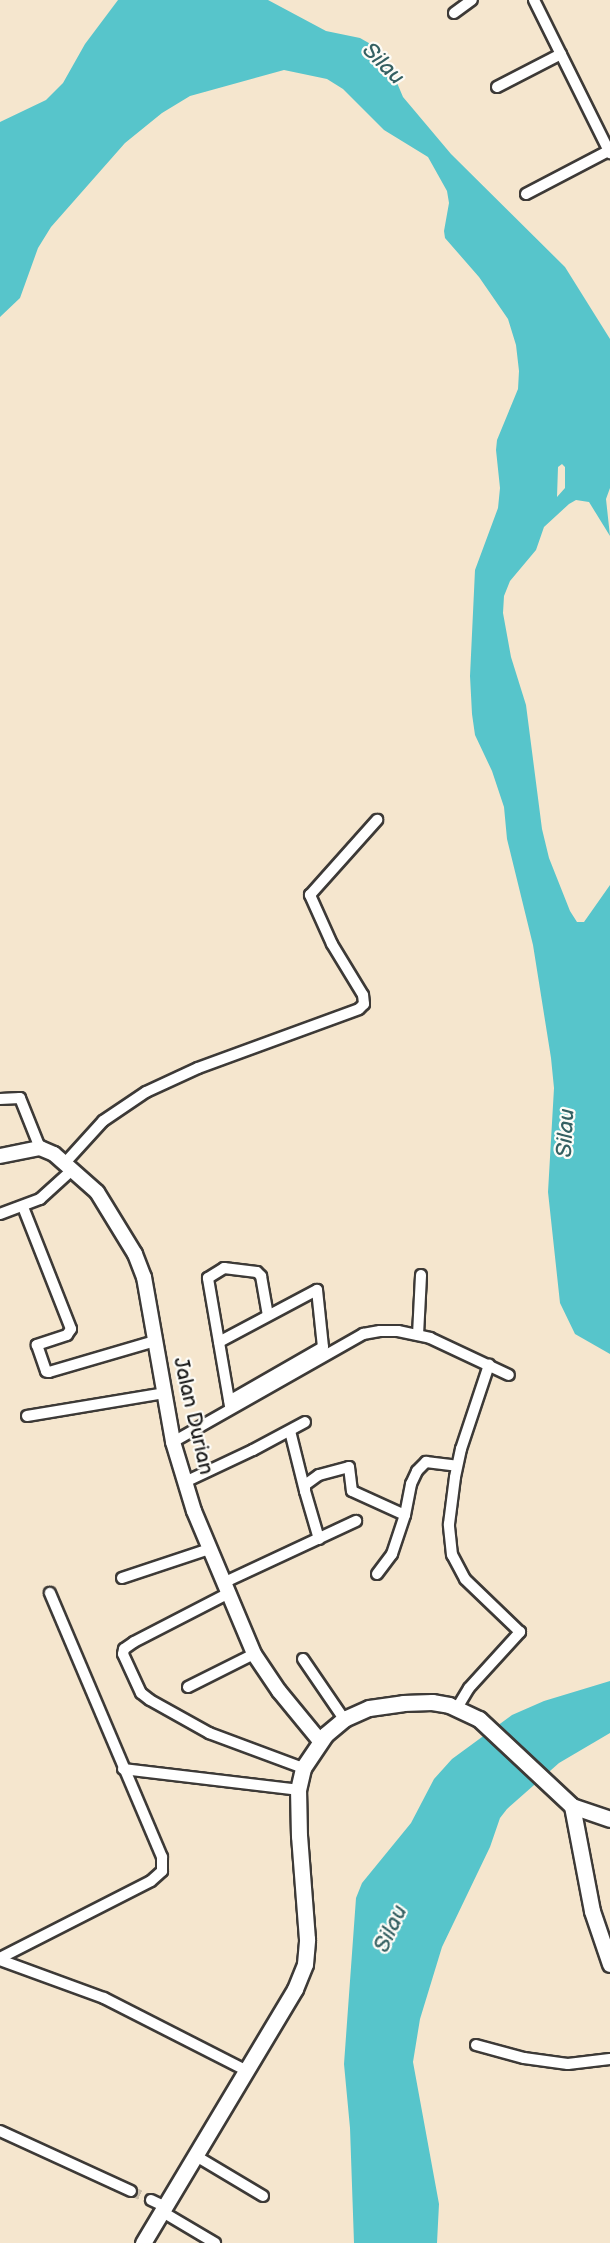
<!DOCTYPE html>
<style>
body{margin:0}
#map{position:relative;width:610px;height:2243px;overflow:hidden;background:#f5e6ce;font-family:"Balsamiq Sans",sans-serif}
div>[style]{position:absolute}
.water>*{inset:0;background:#57c5cb}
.minor-tunnel>*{height:10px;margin-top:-5px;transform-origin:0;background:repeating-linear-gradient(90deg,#cabeaa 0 10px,transparent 0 15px)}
.roads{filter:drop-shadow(2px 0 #3d3a37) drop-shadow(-2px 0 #3d3a37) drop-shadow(0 2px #3d3a37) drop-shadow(0 -2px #3d3a37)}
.minor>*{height:10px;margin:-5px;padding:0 5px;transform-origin:5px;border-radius:5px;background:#fff}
.tertiary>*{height:14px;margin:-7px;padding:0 7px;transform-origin:7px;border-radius:7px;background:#fff}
.secondary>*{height:15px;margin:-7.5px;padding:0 7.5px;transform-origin:7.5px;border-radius:7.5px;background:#fff}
span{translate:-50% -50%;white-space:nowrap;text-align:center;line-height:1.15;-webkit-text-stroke:4.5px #fdfcf7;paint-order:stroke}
.street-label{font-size:21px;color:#1c1c1c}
.water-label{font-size:22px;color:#346062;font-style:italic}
</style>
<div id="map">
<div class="water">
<div style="clip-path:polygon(evenodd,118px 0,268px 0,326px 31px,360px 38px,374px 46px,392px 71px,403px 97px,451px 154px,565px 267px,610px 339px,610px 488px,606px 499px,610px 536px,589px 502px,576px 500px,569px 504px,544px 527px,536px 550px,510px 581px,504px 596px,503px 613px,511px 657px,526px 705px,542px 829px,549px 858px,570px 911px,577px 922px,584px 922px,610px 885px,610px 1354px,575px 1334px,560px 1303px,548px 1192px,554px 1088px,551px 1058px,533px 945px,507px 839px,504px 807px,492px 771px,475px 735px,472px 714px,470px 676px,475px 570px,498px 508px,500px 488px,496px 450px,497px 440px,518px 389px,519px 371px,516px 345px,508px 319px,479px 277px,445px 238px,444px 231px,449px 203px,447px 191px,428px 157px,384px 130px,343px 89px,327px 79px,284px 70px,190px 96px,162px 113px,125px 143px,51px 227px,38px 248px,20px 298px,0 317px,0 122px,46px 100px,63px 83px,85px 44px,118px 0,562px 464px,565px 467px,565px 488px,557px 497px,558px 467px,562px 464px)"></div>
<div style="clip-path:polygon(610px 1681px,610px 1733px,559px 1763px,507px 1809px,500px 1818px,490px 1847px,442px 1947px,420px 2019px,413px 2062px,439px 2204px,437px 2243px,354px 2243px,350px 2128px,344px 2064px,356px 1898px,362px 1883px,411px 1823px,434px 1779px,452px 1759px,512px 1715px,544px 1701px)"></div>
</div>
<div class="minor-tunnel">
<div style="left:131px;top:2191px;width:22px;rotate:24deg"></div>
</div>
<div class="roads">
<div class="minor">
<div style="left:534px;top:0;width:171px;rotate:63.6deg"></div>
<div style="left:454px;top:13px;width:22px;rotate:-36deg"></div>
<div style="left:497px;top:87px;width:72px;rotate:-27.3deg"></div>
<div style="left:526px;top:194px;width:95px;rotate:-27.6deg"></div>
<div style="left:0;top:1099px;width:20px;rotate:-3deg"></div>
<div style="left:20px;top:1098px;width:54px;rotate:68.2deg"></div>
<div style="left:64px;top:1164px;width:58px;rotate:-47.8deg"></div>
<div style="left:103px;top:1121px;width:52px;rotate:-34deg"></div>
<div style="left:146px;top:1092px;width:57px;rotate:-24.8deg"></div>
<div style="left:198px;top:1068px;width:171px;rotate:-20.1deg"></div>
<div style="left:359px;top:1009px;width:7px;rotate:-45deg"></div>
<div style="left:364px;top:1004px;width:9px;rotate:-96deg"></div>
<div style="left:363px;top:995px;width:60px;rotate:-121.3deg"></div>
<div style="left:332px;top:944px;width:54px;rotate:-114.2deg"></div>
<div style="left:310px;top:895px;width:101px;rotate:-48.2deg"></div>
<div style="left:23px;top:1207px;width:131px;rotate:68.5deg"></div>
<div style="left:71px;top:1329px;width:7px;rotate:124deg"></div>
<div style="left:67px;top:1335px;width:32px;rotate:162deg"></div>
<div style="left:37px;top:1345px;width:28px;rotate:71deg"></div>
<div style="left:46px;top:1371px;width:3px;rotate:18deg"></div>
<div style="left:49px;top:1372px;width:110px;rotate:-16.3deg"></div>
<div style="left:0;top:1214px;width:43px;rotate:-20.6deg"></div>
<div style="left:40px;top:1199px;width:43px;rotate:-42.2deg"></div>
<div style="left:418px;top:1335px;width:60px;rotate:-87.1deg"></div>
<div style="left:219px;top:1342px;width:111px;rotate:-28deg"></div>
<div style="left:317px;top:1290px;width:57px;rotate:84deg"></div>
<div style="left:323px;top:1347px;width:108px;rotate:150.1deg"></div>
<div style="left:230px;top:1406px;width:130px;rotate:-99.8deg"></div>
<div style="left:208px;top:1278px;width:19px;rotate:-32deg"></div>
<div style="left:224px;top:1268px;width:33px;rotate:7deg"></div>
<div style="left:257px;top:1272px;width:6px;rotate:45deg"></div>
<div style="left:261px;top:1276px;width:40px;rotate:80deg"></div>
<div style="left:27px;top:1416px;width:139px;rotate:-9.5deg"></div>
<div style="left:290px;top:1431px;width:62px;rotate:76deg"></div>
<div style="left:173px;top:1442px;width:219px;rotate:-29.6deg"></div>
<div style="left:363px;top:1334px;width:17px;rotate:-10deg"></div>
<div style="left:380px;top:1331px;width:18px"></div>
<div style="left:398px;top:1331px;width:33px;rotate:12deg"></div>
<div style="left:430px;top:1338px;width:87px;rotate:25.1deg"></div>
<div style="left:185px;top:1482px;width:75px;rotate:-25.2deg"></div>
<div style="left:253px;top:1450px;width:59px;rotate:-28.3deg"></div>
<div style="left:319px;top:1539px;width:50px;rotate:-106.3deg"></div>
<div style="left:305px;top:1491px;width:6px;rotate:-90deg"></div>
<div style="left:305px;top:1485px;width:17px;rotate:-36deg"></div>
<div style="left:319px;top:1475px;width:31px;rotate:-15deg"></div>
<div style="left:349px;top:1467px;width:24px;rotate:83deg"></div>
<div style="left:352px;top:1491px;width:58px;rotate:24.4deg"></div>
<div style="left:405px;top:1515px;width:32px;rotate:-79deg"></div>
<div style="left:411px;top:1484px;width:14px;rotate:-65deg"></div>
<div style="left:417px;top:1471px;width:13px;rotate:-45deg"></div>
<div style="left:426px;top:1462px;width:31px;rotate:7deg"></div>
<div style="left:377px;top:1574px;width:25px;rotate:-53deg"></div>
<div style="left:392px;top:1554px;width:41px;rotate:-71.6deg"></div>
<div style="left:122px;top:1578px;width:92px;rotate:-18.4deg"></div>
<div style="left:223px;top:1583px;width:147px;rotate:-25deg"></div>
<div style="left:227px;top:1594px;width:105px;rotate:152.7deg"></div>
<div style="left:134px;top:1642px;width:12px;rotate:145deg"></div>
<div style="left:124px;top:1649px;width:5px;rotate:101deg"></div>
<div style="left:123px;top:1654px;width:43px;rotate:65.2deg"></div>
<div style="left:141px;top:1693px;width:11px;rotate:38deg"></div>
<div style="left:150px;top:1700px;width:68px;rotate:29.2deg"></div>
<div style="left:209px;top:1733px;width:100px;rotate:20.4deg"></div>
<div style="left:303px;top:1659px;width:73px;rotate:55.7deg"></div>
<div style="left:188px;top:1687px;width:74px;rotate:-26.6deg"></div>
<div style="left:457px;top:1708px;width:23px;rotate:-59deg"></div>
<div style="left:469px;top:1688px;width:76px;rotate:-47.7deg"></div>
<div style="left:520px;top:1632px;width:76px;rotate:-136.1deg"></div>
<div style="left:465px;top:1579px;width:27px;rotate:-118deg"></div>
<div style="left:452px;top:1555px;width:31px;rotate:-96deg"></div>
<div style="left:449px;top:1524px;width:47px;rotate:-82.7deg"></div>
<div style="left:455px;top:1477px;width:29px;rotate:-78deg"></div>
<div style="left:461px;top:1449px;width:89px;rotate:-71.6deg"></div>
<div style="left:123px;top:1769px;width:176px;rotate:6.8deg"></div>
<div style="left:0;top:1958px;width:169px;rotate:-27deg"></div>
<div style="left:151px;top:1881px;width:15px;rotate:-42deg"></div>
<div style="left:162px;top:1871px;width:14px;rotate:-90deg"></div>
<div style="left:162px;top:1857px;width:287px;rotate:-113deg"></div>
<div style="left:0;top:1960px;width:111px;rotate:20.1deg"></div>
<div style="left:104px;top:1998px;width:161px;rotate:27deg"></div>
<div style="left:476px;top:2045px;width:50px;rotate:15.2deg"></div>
<div style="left:524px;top:2058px;width:44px;rotate:7.8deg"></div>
<div style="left:568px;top:2064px;width:42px;rotate:-6.8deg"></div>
<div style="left:0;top:2131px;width:144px;rotate:24.6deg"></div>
<div style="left:196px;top:2156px;width:78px;rotate:30.8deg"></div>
<div style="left:151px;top:2200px;width:14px;rotate:25deg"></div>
<div style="left:161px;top:2211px;width:63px;rotate:30.7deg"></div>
</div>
<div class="tertiary">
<div style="left:0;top:1156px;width:41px;rotate:-11.3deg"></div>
<div style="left:40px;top:1148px;width:15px;rotate:23deg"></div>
<div style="left:54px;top:1154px;width:57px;rotate:41.5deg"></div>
<div style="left:97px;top:1192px;width:73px;rotate:58.5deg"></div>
<div style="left:135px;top:1254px;width:25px;rotate:69deg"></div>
<div style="left:144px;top:1277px;width:168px;rotate:80deg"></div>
<div style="left:173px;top:1442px;width:72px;rotate:73.1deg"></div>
<div style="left:194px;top:1511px;width:155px;rotate:67.2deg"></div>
<div style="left:254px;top:1654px;width:45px;rotate:56deg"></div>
<div style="left:279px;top:1691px;width:65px;rotate:50.6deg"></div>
</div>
<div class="secondary">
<div style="left:572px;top:1806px;width:107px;rotate:79.2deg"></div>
<div style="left:592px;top:1911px;width:56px;rotate:71.2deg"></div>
<div style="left:143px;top:2243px;width:296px;rotate:-59.1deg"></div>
<div style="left:295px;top:1989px;width:27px;rotate:-68deg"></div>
<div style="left:305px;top:1964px;width:25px;rotate:-85deg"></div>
<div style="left:307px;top:1939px;width:103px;rotate:-94.4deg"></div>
<div style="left:299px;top:1836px;width:46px;rotate:-91.2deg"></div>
<div style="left:298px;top:1790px;width:23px;rotate:-77deg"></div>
<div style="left:303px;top:1768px;width:40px;rotate:-56deg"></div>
<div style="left:325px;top:1735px;width:25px;rotate:-40deg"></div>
<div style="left:344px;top:1719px;width:27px;rotate:-24deg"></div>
<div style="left:369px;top:1708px;width:34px;rotate:-8deg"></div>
<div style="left:403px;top:1703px;width:29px;rotate:-2deg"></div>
<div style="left:432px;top:1702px;width:17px;rotate:10deg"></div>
<div style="left:449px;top:1705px;width:33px;rotate:25deg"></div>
<div style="left:479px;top:1719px;width:127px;rotate:43.1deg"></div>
<div style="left:572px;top:1806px;width:40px;rotate:18.9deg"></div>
</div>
</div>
<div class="street-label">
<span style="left:193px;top:1416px;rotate:77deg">Jalan Durian</span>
</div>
<div class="water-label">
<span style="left:383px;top:64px;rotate:45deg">Silau</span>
<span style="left:566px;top:1133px;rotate:-87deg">Silau</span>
<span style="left:391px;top:1929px;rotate:-65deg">Silau</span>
</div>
</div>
